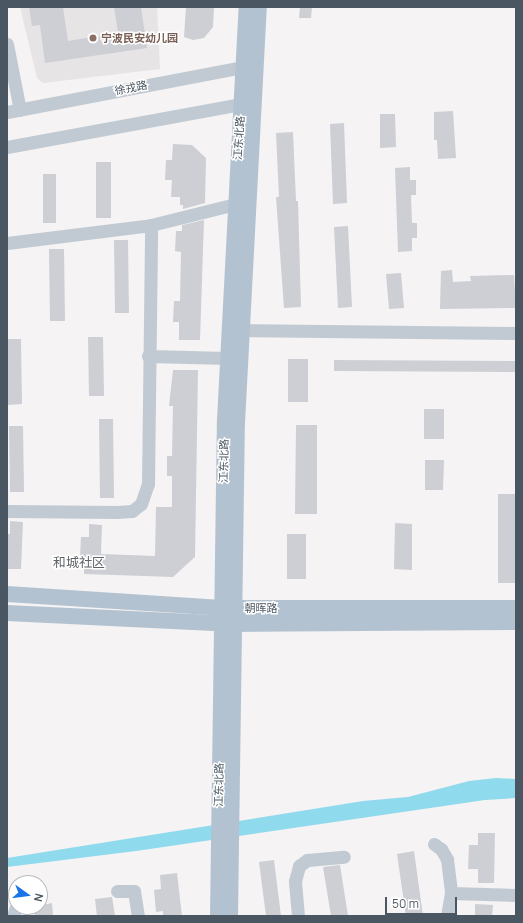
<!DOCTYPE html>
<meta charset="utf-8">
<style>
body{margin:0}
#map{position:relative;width:523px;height:923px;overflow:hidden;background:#f5f3f3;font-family:Manrope,"Noto Sans SC",sans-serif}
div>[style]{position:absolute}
.education>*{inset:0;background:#e6e4e5}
.water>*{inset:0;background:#90daee}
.building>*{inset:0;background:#cdcfd5}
.minor>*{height:13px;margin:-6.5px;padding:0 6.5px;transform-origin:6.5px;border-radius:6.5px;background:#c1cad2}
.major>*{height:16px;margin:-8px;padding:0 8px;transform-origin:8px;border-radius:8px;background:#b3c2d1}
.dots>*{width:11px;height:11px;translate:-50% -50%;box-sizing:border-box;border:2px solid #fff;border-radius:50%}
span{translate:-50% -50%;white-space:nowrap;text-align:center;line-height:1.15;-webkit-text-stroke:3px #fff;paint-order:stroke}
.education-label{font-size:11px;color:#785e54;font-weight:700}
.left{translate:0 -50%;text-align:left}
.street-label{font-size:11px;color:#4a5661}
.quarter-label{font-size:13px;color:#5f6368}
.frame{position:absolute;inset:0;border:8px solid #4a5661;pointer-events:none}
.north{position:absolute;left:8px;top:875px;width:40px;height:40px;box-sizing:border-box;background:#fff;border:1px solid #b7bbc0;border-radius:50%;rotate:104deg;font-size:11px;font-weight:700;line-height:16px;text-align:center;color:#4a5661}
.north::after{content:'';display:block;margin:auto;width:14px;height:18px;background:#1a73e8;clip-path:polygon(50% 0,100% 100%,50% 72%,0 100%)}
.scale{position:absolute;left:385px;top:897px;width:72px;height:18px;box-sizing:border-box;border:2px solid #4a5661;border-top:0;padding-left:5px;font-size:12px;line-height:14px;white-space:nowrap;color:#4a5661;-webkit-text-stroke:3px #fff;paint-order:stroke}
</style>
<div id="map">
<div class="education">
<div style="clip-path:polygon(20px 7px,157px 7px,160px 69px,43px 83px,37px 78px)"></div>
</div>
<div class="water">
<div style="clip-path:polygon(496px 778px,516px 779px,516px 798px,485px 800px,136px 851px,7px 867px,7px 858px,363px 801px,408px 797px,469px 781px)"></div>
</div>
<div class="building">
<div style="clip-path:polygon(29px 7px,63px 7px,68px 41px,118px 33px,114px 7px,141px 7px,147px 48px,45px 63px,40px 25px,32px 26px)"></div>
<div style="clip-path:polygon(186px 7px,214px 7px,213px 27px,204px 38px,193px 40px,184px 37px)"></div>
<div style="clip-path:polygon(300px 7px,312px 7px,311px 18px,299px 18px)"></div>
<div style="clip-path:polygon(453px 111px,456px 158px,438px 159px,437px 140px,434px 140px,434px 112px)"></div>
<div style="clip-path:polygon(380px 114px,395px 114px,396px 147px,380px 148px)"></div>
<div style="clip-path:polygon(344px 123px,347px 203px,333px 204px,330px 124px)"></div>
<div style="clip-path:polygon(293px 132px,296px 201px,298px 201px,301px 307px,284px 308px,276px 197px,279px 197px,276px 133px)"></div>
<div style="clip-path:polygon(173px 144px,192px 145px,206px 158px,205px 203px,183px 209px,183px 205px,180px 205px,180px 197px,171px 197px,172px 180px,165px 180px,166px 160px,172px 160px)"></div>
<div style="clip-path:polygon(96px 162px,111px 162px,111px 218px,96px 218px)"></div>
<div style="clip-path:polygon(410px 167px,410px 180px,416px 180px,416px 195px,411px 195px,412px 223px,417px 223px,417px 238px,412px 238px,412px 251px,398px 252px,395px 168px)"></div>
<div style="clip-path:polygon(43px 174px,56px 174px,56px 223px,43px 223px)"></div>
<div style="clip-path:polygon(204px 220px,200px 340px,179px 340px,179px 322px,173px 322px,174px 301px,180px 301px,181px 252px,175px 251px,176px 231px,182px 231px,182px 225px)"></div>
<div style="clip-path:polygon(348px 226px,352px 307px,338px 308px,334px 227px)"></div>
<div style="clip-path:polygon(114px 240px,128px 240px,129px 313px,115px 313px)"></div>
<div style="clip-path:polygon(49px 249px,64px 249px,65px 321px,50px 321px)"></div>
<div style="clip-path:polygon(452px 270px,453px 282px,471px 281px,470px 276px,514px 275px,516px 308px,440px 309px,441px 271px)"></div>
<div style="clip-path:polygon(401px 273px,404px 308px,389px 309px,386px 274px)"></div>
<div style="clip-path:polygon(88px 337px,103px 337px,104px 396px,89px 396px)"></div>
<div style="clip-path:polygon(7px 339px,21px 339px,22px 404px,8px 405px)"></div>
<div style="clip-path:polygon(288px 359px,308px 359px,308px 402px,288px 402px)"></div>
<div style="clip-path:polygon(334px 360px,516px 361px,516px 372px,334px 371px)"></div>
<div style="clip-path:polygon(173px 370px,198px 370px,195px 557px,173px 577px,84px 574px,84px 557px,80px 557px,81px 537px,89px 537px,89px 524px,102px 525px,101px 554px,155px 556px,156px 507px,172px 507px,172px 476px,167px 476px,167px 456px,172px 456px,173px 406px,169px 406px)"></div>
<div style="clip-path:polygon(424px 409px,444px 409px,444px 439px,424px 439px)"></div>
<div style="clip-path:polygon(99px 419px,113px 419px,114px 498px,100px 498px)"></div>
<div style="clip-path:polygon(296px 425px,317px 425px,317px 514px,295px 514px)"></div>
<div style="clip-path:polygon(9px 426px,23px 426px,24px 492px,10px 492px)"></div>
<div style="clip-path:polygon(425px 460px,444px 460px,443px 490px,425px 490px)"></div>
<div style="clip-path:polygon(498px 494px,516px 494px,516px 583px,498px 583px)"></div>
<div style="clip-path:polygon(10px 521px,23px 522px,21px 569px,8px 569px,7px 534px,10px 534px)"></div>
<div style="clip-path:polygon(395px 523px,412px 524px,412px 570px,394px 569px)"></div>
<div style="clip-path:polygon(287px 534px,306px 534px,306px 579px,287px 579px)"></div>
<div style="clip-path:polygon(478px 833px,495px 833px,494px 883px,478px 883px,478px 869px,468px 869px,469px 845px,478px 845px)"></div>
<div style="clip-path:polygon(414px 851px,423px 916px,406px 916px,397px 854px)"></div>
<div style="clip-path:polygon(274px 860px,281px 916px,266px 916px,259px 862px)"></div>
<div style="clip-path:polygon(340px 865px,348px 916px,331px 916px,323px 867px)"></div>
<div style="clip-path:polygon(177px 873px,182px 916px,163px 916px,163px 911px,156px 912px,154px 890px,161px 889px,160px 875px)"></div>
<div style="clip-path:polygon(112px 897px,115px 916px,97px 916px,95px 899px)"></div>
<div style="clip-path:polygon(52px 903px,53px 916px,35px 916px,34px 907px)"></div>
<div style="clip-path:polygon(475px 904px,493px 905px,492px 916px,475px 916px)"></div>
</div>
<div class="minor">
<div style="left:7px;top:44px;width:67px;rotate:78.9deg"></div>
<div style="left:7px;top:112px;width:250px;rotate:-10.8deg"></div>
<div style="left:7px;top:147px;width:248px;rotate:-10.4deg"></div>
<div style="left:7px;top:243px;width:145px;rotate:-7.1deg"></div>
<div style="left:151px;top:225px;width:87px;rotate:-14deg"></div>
<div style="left:233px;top:330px;width:283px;rotate:0.6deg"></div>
<div style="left:148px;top:356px;width:80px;rotate:1.4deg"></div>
<div style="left:7px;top:511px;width:110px;rotate:0.5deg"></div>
<div style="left:117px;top:512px;width:15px;rotate:-4deg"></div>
<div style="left:132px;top:511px;width:11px;rotate:-38deg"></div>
<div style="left:141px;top:504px;width:21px;rotate:-71deg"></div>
<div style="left:148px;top:484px;width:259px;rotate:-89.3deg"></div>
<div style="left:434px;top:844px;width:9px;rotate:36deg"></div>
<div style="left:441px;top:849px;width:12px;rotate:59deg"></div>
<div style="left:447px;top:859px;width:34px;rotate:83deg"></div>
<div style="left:451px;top:893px;width:23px;rotate:100deg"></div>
<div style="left:117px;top:891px;width:17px"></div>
<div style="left:134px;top:891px;width:25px;rotate:81deg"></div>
<div style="left:451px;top:893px;width:65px;rotate:1.8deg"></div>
<div style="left:13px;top:916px;width:9px;rotate:-72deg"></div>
<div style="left:298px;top:916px;width:35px;rotate:-95deg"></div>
<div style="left:295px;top:881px;width:16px;rotate:-75deg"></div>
<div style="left:299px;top:866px;width:10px;rotate:-37deg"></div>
<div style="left:307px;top:860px;width:37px;rotate:-5deg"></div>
</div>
<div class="major">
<div style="left:7px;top:594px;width:215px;rotate:3.7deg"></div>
<div style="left:222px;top:608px;width:294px"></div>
<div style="left:7px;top:613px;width:227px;rotate:2.8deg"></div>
<div style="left:234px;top:624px;width:282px;rotate:-0.4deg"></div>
<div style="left:218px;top:916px;width:496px;rotate:-89.2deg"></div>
<div style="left:225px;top:420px;width:414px;rotate:-87deg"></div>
<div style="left:230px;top:916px;width:493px;rotate:-89.2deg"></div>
<div style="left:237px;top:423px;width:417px;rotate:-87deg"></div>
</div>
<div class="dots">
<div style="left:93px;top:38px;background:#8d6e63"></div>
</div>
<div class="education-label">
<span class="left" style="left:101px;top:38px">宁波民安幼儿园</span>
</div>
<div class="street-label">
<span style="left:131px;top:88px;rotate:-11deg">徐戎路</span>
<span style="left:239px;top:138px;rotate:-86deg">江东北路</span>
<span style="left:224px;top:461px;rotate:-89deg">江东北路</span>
<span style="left:261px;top:608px">朝晖路</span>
<span style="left:219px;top:785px;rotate:-89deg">江东北路</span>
</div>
<div class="quarter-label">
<span style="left:79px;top:562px">和城社区</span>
</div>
<div class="frame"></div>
<div class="north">N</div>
<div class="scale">50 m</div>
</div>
